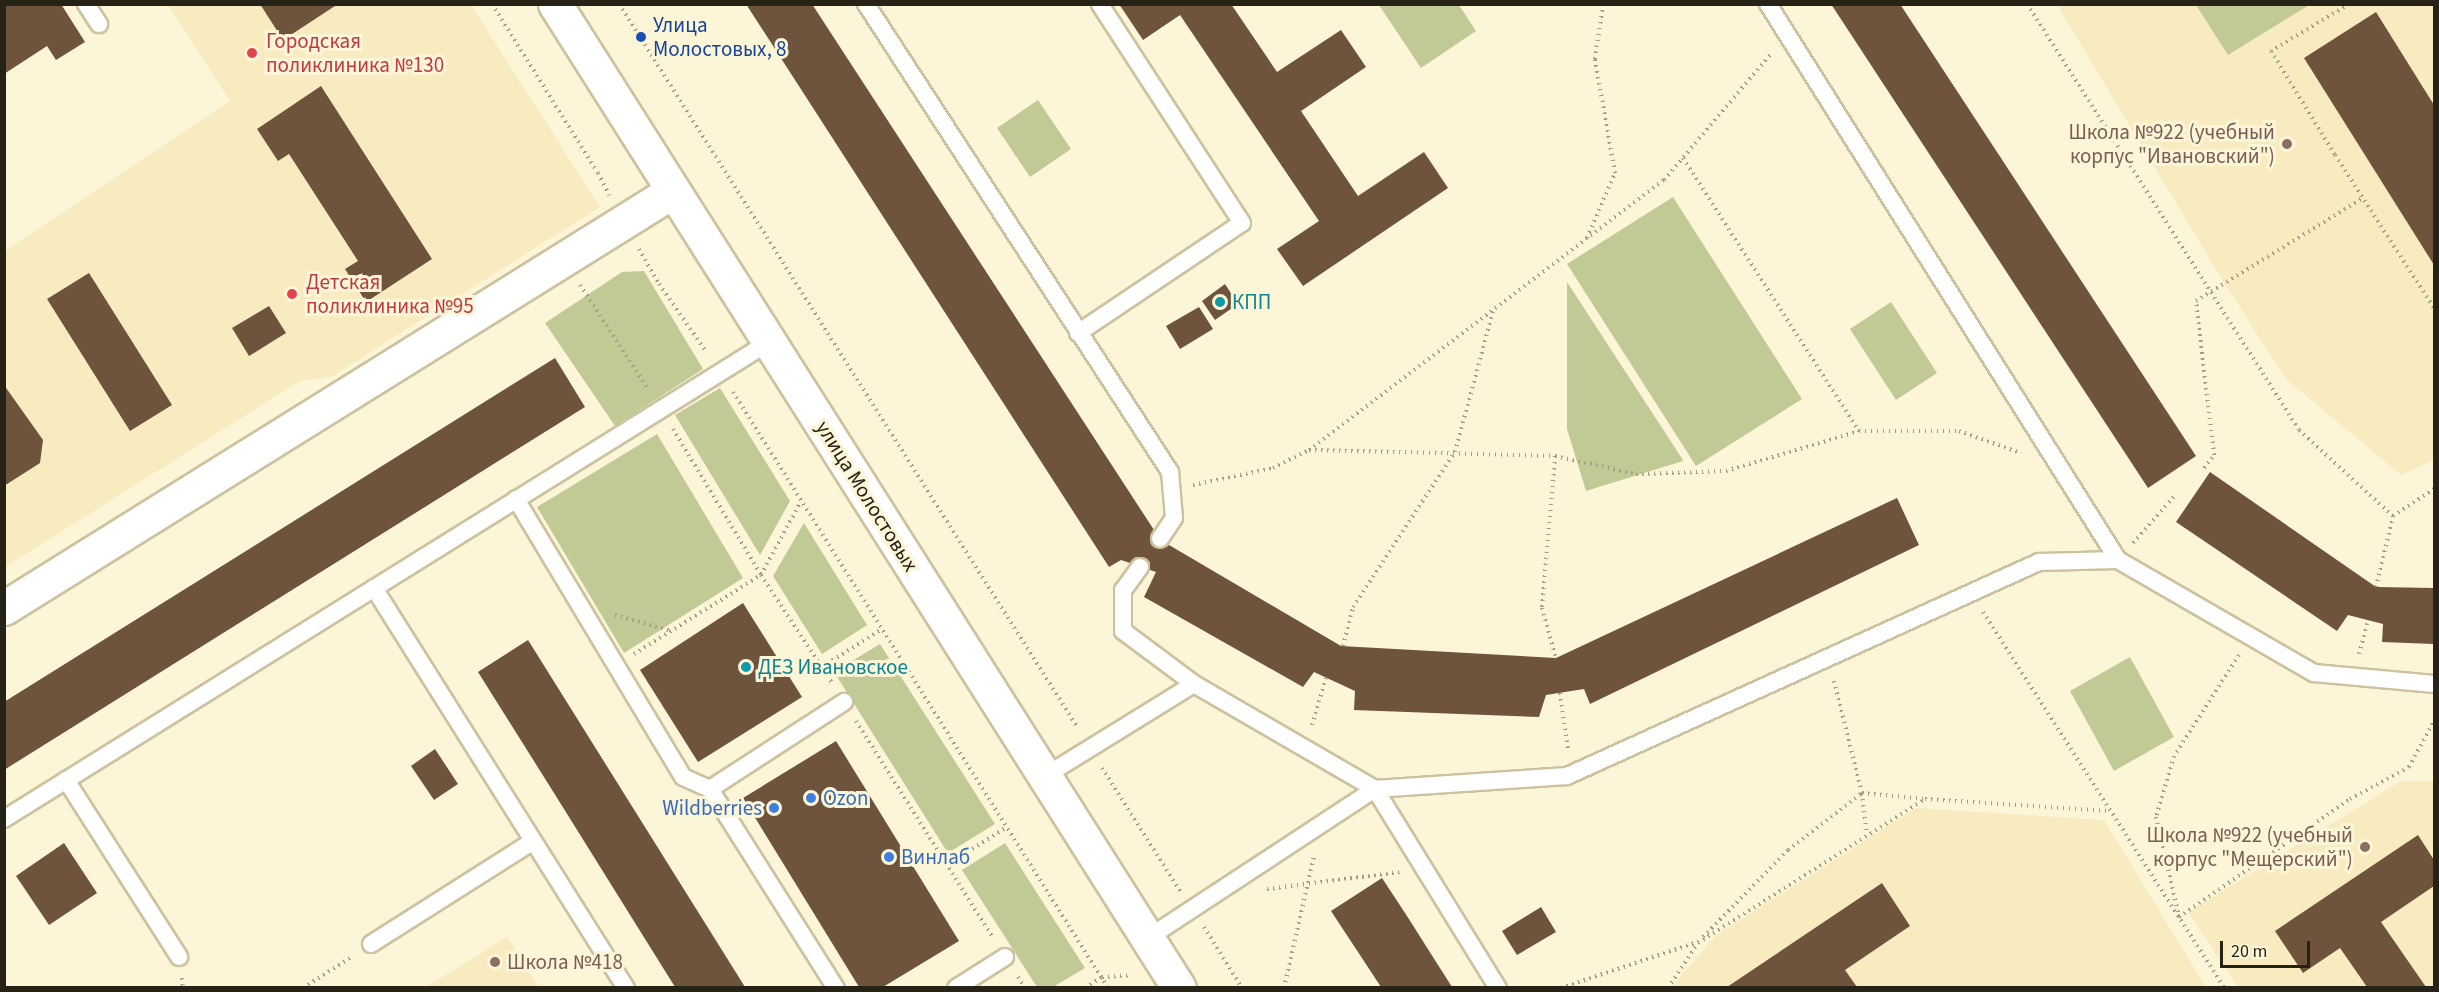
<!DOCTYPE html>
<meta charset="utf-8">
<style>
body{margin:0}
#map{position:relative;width:2439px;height:992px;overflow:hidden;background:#fdf5d8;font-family:"Source Sans 3",sans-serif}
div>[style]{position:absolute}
.built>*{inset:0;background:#f7ebbf}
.green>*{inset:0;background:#c1ca95}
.building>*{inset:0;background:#6e533d}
.path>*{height:4px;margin-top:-2px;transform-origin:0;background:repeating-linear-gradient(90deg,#a49e87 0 1.5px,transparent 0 6px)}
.roads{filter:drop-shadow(2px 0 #ccc29f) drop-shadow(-2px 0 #ccc29f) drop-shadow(0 2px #ccc29f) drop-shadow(0 -2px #ccc29f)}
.service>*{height:16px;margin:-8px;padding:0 8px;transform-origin:8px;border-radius:8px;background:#fff}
.minor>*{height:33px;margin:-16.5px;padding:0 16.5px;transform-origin:16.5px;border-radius:16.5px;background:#fff}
.tertiary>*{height:33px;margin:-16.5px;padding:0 16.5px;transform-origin:16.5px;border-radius:16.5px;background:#fff}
.dots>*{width:16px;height:16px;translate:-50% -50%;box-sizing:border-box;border:3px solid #fdf5d8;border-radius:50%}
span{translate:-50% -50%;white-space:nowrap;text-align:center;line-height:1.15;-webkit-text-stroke:6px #fdf5d8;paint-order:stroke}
.transit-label{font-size:21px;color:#164399}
.left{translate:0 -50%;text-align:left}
.health-label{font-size:21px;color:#be3a42}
.education-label{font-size:21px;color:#785e54}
.right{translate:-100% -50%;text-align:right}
.culture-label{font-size:21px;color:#0d838f}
.street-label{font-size:21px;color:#262215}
.shop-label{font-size:21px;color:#366cbe}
.frame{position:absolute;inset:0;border:6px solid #262215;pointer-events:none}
.scale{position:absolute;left:2220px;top:941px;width:90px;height:27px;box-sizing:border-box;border:3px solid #262215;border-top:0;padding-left:8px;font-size:18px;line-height:21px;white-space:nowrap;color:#262215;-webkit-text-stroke:4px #fdf5d8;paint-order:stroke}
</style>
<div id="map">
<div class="built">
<div style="clip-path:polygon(168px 5px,471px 5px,600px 207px,331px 377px,300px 381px,5px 567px,5px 251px,230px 101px)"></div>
<div style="clip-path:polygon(2057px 5px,2434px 5px,2434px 460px,2401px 475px,2287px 380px,2224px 283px)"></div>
<div style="clip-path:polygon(2401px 781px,2434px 781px,2434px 987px,2238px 987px,2188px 912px)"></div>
<div style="clip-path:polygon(1916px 808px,2104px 820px,2206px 987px,1671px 988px,1715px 936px)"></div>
<div style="clip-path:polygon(507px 937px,539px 987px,426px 987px)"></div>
</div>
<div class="green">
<div style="clip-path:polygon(1379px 5px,1459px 5px,1476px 31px,1421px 68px)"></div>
<div style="clip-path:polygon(2196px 5px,2309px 5px,2228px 55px)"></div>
<div style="clip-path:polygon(1038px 100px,1071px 149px,1030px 177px,997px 128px)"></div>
<div style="clip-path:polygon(1673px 197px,1802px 399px,1696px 466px,1567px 264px)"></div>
<div style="clip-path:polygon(644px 271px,703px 369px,615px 426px,545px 323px,622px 272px)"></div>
<div style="clip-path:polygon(1567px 282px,1683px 460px,1683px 461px,1586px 491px,1567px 429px)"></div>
<div style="clip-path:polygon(1891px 302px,1937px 373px,1896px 400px,1850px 329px)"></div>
<div style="clip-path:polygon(720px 388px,790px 501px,760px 555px,675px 415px)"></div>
<div style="clip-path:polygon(657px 434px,743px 578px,624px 653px,537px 507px)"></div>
<div style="clip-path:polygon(804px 523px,867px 625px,822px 654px,773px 576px)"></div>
<div style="clip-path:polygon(880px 644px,995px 824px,948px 853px,834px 672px)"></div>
<div style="clip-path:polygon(2130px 657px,2174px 737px,2114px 771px,2070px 691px)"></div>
<div style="clip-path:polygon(1005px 843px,1085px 968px,1053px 987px,1037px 987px,962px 870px)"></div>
</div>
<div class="building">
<div style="clip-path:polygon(4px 4px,61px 4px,85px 42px,56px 60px,47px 46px,4px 74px)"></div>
<div style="clip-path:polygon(260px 4px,338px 4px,283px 40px)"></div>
<div style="clip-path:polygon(746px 4px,812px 4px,1154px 530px,1150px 539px,1154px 547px,1160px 549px,1169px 545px,1341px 646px,1556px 658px,1897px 498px,1919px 545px,1590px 704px,1584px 689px,1546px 695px,1539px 717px,1354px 710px,1355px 691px,1314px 672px,1303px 687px,1144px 597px,1156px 572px,1150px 570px,1150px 563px,1146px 558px,1136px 557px,1130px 563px,1121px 560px,1109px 567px)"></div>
<div style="clip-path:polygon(1119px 4px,1231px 4px,1277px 72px,1341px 30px,1366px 67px,1301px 111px,1358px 196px,1424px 152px,1448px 188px,1303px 286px,1277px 249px,1319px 221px,1180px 15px,1143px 40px)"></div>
<div style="clip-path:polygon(1831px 4px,1900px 4px,2196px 456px,2148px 488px)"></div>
<div style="clip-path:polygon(2376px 12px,2434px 105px,2434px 265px,2304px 58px)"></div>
<div style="clip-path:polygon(321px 86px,432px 259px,366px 302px,345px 269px,358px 261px,289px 154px,278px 161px,257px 129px)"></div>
<div style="clip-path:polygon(89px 273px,172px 405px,130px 431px,47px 299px)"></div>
<div style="clip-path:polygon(1225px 284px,1238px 304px,1215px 320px,1202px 301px)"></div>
<div style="clip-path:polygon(269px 306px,286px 333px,249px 356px,232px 328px)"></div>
<div style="clip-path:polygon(1199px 307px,1213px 329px,1180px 349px,1166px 326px)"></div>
<div style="clip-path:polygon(555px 358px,585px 407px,4px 770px,4px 702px)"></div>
<div style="clip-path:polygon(4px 385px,43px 440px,40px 463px,4px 486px)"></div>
<div style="clip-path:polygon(2210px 472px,2376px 587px,2434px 588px,2434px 644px,2382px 642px,2383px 624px,2348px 615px,2337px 631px,2176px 522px)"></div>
<div style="clip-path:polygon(743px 603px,802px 697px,698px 762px,640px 670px)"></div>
<div style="clip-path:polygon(528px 640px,745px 987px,675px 987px,554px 793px,478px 672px)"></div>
<div style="clip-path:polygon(836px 741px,959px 941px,883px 987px,859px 987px,743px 798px)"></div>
<div style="clip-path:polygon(435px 749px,458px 784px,434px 800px,411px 766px)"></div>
<div style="clip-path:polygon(2418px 835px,2434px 860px,2434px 886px,2381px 922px,2426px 987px,2367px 987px,2340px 948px,2303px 973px,2275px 931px)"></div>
<div style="clip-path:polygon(64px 843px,97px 893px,49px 925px,16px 876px)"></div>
<div style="clip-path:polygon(1382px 878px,1407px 916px,1452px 987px,1381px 987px,1331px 911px)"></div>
<div style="clip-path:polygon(1882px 883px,1910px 926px,1845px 970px,1857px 987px,1727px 987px)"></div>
<div style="clip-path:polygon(1541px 907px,1556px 932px,1517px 955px,1502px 931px)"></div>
</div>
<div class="path">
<div style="left:492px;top:4px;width:199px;rotate:57.9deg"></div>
<div style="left:598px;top:173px;width:25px;rotate:63deg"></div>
<div style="left:619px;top:4px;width:857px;rotate:57.63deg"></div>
<div style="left:2027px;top:4px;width:505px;rotate:57.44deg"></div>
<div style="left:2299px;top:430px;width:127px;rotate:42.5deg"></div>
<div style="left:2393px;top:516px;width:49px;rotate:-33.4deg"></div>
<div style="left:2349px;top:4px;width:91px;rotate:148.9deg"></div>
<div style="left:2271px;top:51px;width:122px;rotate:58.4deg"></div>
<div style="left:2335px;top:155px;width:182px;rotate:57.1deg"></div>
<div style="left:1683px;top:158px;width:325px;rotate:57.2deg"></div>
<div style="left:1587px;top:238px;width:71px;rotate:-66.7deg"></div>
<div style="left:1615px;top:173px;width:116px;rotate:-100deg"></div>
<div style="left:1595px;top:59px;width:56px;rotate:-81.7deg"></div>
<div style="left:639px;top:249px;width:40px;rotate:60.3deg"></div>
<div style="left:659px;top:284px;width:84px;rotate:55.2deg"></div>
<div style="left:580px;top:285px;width:124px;rotate:56.8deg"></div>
<div style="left:733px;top:392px;width:704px;rotate:57.82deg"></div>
<div style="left:673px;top:429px;width:170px;rotate:58.9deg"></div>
<div style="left:761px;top:575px;width:131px;rotate:56.6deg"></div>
<div style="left:1309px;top:450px;width:246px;rotate:1.4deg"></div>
<div style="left:1555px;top:456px;width:83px;rotate:12.5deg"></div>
<div style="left:1636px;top:474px;width:90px;rotate:-1.9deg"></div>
<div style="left:1726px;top:471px;width:139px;rotate:-16.7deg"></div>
<div style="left:1859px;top:431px;width:100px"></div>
<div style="left:1959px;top:431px;width:66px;rotate:19.5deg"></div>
<div style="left:1555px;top:456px;width:153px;rotate:94.9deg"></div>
<div style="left:1542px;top:608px;width:52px;rotate:74.4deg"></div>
<div style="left:2204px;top:468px;width:16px;rotate:-52deg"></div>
<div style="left:2214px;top:455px;width:155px;rotate:-96.7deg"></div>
<div style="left:2196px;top:301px;width:196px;rotate:-31.7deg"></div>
<div style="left:1193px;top:485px;width:82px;rotate:-12deg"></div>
<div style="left:1273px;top:468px;width:40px;rotate:-26.6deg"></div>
<div style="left:1309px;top:450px;width:446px;rotate:-37.3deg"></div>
<div style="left:1664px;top:180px;width:165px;rotate:-49.7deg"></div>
<div style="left:2133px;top:543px;width:65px;rotate:-48.7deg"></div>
<div style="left:2376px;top:587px;width:73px;rotate:-76.5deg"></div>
<div style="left:1983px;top:612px;width:447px;rotate:57.3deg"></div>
<div style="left:615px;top:615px;width:58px;rotate:15.9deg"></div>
<div style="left:1343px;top:646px;width:40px;rotate:-75.6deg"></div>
<div style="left:1353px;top:607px;width:186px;rotate:-56.7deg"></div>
<div style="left:1455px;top:452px;width:146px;rotate:-74.9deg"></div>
<div style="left:634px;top:654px;width:150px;rotate:-31.9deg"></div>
<div style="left:761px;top:575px;width:84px;rotate:-61.6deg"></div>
<div style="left:2359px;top:654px;width:35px;rotate:-75deg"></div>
<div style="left:2239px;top:655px;width:120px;rotate:122.8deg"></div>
<div style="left:2174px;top:756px;width:64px;rotate:106.4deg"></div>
<div style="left:2156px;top:817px;width:103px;rotate:77deg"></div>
<div style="left:2179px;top:917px;width:208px;rotate:-34.6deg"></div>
<div style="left:2350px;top:799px;width:67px;rotate:-28.5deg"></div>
<div style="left:2409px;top:767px;width:52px;rotate:-61.5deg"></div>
<div style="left:822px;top:667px;width:71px;rotate:-32.3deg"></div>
<div style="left:1834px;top:681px;width:115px;rotate:76deg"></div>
<div style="left:1862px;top:793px;width:42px;rotate:83.2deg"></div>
<div style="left:1560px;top:693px;width:59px;rotate:82.1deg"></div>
<div style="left:856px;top:721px;width:257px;rotate:57.7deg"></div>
<div style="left:1312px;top:725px;width:49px;rotate:-73.4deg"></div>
<div style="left:1102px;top:768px;width:146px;rotate:57.6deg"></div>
<div style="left:947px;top:865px;width:71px;rotate:-32.3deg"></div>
<div style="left:1267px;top:889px;width:134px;rotate:-7.3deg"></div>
<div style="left:1204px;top:927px;width:72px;rotate:58.1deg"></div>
<div style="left:1703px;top:937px;width:122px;rotate:-45.7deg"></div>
<div style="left:1788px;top:850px;width:93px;rotate:-37.6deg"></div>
<div style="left:1862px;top:793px;width:63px;rotate:5.4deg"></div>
<div style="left:1018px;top:977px;width:13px;rotate:58deg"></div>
<div style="left:182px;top:978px;width:10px;rotate:84deg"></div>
<div style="left:12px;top:988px;width:12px"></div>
<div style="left:303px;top:988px;width:59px;rotate:-32.6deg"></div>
<div style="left:1085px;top:988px;width:20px;rotate:-33deg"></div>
<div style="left:1102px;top:977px;width:26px;rotate:-4deg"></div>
<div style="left:1284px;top:988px;width:135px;rotate:-77.2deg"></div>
<div style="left:1561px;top:988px;width:145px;rotate:-18.6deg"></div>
<div style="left:1668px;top:988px;width:54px;rotate:-56.3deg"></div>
<div style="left:1698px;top:943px;width:269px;rotate:-32.4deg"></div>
<div style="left:1925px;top:799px;width:185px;rotate:3.7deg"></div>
</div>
<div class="roads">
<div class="service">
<div style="left:86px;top:4px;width:24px;rotate:57deg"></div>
<div style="left:866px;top:4px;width:558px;rotate:56.99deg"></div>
<div style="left:1170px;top:472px;width:46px;rotate:85deg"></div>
<div style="left:1174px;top:518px;width:25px;rotate:124deg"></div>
<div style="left:1768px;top:4px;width:657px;rotate:57.81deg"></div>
<div style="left:2118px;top:560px;width:226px;rotate:30deg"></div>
<div style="left:2314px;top:673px;width:121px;rotate:5.2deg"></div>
<div style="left:1078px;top:333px;width:197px;rotate:-33.9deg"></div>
<div style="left:1242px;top:223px;width:261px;rotate:-123deg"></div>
<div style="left:516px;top:499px;width:324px;rotate:59deg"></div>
<div style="left:683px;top:777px;width:30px;rotate:24deg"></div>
<div style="left:710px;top:789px;width:236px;rotate:57.7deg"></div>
<div style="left:1140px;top:567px;width:29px;rotate:126deg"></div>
<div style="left:1123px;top:590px;width:41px;rotate:90deg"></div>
<div style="left:1123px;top:631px;width:89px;rotate:36.7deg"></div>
<div style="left:1194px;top:684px;width:209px;rotate:30.1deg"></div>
<div style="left:1375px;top:789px;width:234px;rotate:58.3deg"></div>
<div style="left:374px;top:588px;width:473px;rotate:57.8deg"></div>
<div style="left:1045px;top:776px;width:175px;rotate:-31.7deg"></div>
<div style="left:66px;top:780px;width:210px;rotate:57.4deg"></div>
<div style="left:710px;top:789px;width:160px;rotate:-33deg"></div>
<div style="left:4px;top:819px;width:902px;rotate:-31.94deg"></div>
<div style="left:1148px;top:938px;width:272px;rotate:-33.3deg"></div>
<div style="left:1375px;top:789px;width:192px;rotate:-3.9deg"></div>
<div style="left:1567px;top:776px;width:518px;rotate:-24.39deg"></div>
<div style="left:2039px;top:562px;width:79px;rotate:-1.5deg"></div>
<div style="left:371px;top:944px;width:192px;rotate:-32.4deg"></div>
<div style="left:956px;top:988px;width:58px;rotate:-32.3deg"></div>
</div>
<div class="minor">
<div style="left:4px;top:608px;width:788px;rotate:-31.94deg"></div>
</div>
<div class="tertiary">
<div style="left:555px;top:4px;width:1165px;rotate:57.62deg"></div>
</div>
</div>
<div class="dots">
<div style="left:641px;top:37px;background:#1a4fb4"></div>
<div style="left:252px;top:53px;background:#e0444e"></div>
<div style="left:2287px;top:144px;background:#8d6e63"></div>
<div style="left:292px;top:294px;background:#e0444e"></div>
<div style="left:1220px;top:302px;background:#0f9aa8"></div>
<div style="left:746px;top:667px;background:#0f9aa8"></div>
<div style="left:811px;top:798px;background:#3f7fe0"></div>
<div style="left:774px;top:808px;background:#3f7fe0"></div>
<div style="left:2365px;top:847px;background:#8d6e63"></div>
<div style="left:889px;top:857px;background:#3f7fe0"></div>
<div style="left:495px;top:962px;background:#8d6e63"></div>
</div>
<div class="transit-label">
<span class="left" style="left:653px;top:37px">Улица<br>Молостовых, 8</span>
</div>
<div class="health-label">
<span class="left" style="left:266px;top:53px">Городская<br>поликлиника №130</span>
<span class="left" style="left:306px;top:294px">Детская<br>поликлиника №95</span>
</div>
<div class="education-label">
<span class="right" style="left:2275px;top:144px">Школа №922 (учебный<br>корпус "Ивановский")</span>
<span class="right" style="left:2353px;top:847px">Школа №922 (учебный<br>корпус "Мещерский")</span>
<span class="left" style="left:507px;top:962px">Школа №418</span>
</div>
<div class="culture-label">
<span class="left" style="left:1232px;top:302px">КПП</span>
<span class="left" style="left:758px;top:667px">ДЕЗ Ивановское</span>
</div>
<div class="street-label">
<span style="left:867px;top:496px;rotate:58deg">улица Молостовых</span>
</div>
<div class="shop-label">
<span class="left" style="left:823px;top:798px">Ozon</span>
<span class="right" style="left:762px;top:808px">Wildberries</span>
<span class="left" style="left:901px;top:857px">Винлаб</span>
</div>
<div class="frame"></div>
<div class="scale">20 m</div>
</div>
